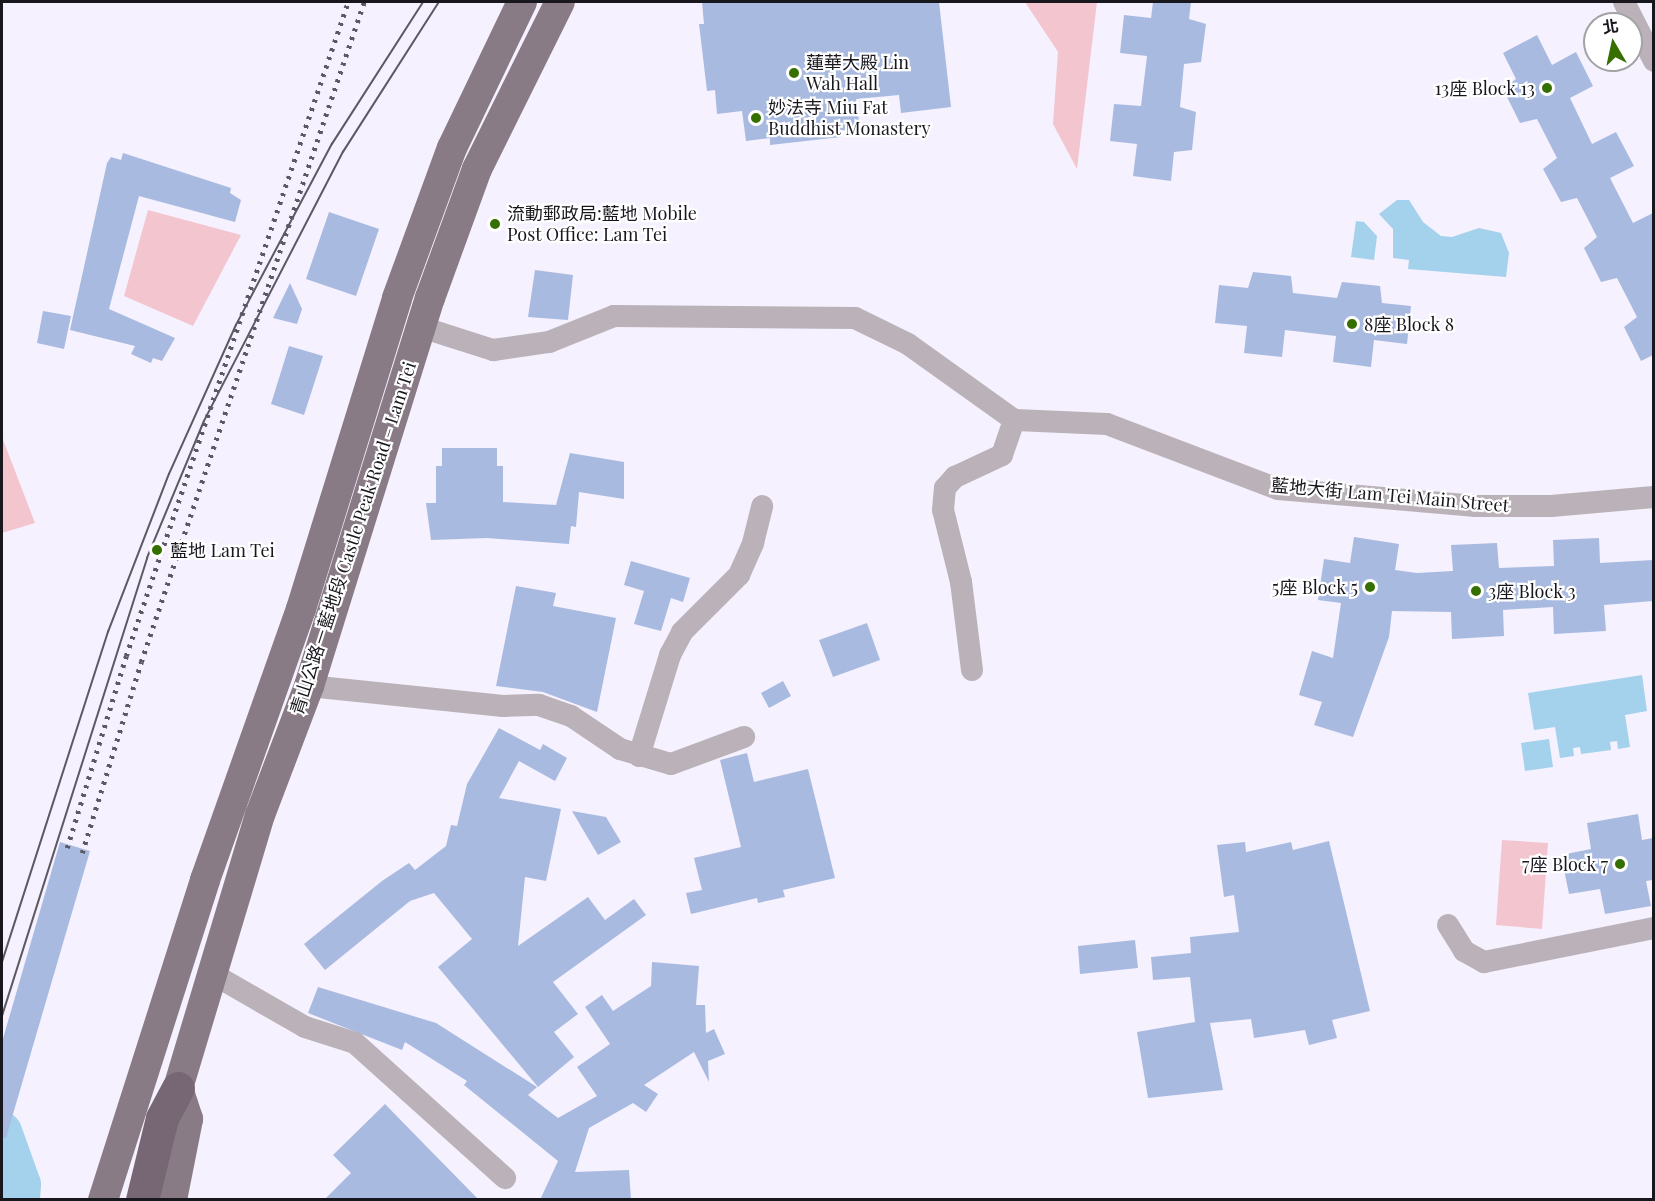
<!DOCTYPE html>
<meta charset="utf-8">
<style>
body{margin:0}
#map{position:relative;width:1655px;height:1201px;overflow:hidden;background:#f5f1fe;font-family:"Playfair Display","Noto Sans TC",serif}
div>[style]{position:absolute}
.green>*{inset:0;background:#f3c6cf}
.water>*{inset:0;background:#a4d1eb}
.river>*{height:39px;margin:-19.5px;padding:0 19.5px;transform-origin:19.5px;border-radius:19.5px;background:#a4d1eb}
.building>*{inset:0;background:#a9bae1}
.minor>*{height:22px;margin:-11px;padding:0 11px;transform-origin:11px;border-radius:11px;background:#bab2b8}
.major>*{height:30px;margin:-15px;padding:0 15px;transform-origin:15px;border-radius:15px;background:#897b86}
.highway>*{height:33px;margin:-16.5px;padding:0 16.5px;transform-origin:16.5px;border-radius:16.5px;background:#776774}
.tram>*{height:1.5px;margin:-0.75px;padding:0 0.75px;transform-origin:0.75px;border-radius:0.75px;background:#5c5962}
.rail>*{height:4.5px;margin-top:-2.25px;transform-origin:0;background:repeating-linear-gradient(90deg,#5c5962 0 3px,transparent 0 9px)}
.dots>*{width:16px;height:16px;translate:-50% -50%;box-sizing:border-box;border:3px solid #fff;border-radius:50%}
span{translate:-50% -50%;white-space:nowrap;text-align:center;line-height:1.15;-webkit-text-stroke:4.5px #fff;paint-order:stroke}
.poi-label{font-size:18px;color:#19171e}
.left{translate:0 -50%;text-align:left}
.right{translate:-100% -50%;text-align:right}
.street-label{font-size:18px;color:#19171e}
.frame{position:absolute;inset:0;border:3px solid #19171e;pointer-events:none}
.north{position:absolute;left:1583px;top:12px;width:60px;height:60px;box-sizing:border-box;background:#fff;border:2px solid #a3a2a5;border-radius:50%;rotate:351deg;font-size:16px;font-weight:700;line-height:24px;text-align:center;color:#19171e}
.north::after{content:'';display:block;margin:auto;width:21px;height:27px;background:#346f00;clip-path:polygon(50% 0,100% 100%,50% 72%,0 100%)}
</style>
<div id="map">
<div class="green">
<div style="clip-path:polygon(1025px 2px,1097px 2px,1077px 169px,1053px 124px,1058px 52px)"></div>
<div style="clip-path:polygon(148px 210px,241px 235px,193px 326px,124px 296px)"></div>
<div style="clip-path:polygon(2px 437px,35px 523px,2px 533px)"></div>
<div style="clip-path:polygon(1502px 840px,1548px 843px,1542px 929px,1496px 925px)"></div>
</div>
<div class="water">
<div style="clip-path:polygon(1397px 200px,1409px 200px,1423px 222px,1441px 236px,1452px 237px,1479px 228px,1501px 233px,1509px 253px,1506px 277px,1408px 269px,1409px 260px,1393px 258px,1393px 229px,1379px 214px)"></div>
<div style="clip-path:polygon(1356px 221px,1364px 222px,1377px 236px,1374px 260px,1351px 257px)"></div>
<div style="clip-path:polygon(1642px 675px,1647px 711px,1625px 715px,1630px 747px,1618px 749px,1617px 741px,1610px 742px,1611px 750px,1581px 754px,1580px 747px,1573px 748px,1574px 756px,1560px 758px,1555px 727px,1534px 730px,1528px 693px)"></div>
<div style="clip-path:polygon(1549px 739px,1553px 767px,1525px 771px,1521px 743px)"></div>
</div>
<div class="river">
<div style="left:2px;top:1131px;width:56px;rotate:70.3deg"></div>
<div style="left:21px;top:1184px;width:16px;rotate:94deg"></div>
</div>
<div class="building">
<div style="clip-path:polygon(702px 2px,939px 2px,951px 107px,901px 113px,899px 95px,856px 99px,860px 128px,840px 131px,841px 137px,770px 145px,770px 138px,746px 141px,742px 111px,717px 114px,715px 90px,707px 91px,699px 24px,704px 24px)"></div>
<div style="clip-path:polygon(1153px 2px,1191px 2px,1189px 19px,1206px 24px,1201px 62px,1184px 64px,1180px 107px,1196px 112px,1192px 150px,1174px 152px,1171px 181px,1133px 176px,1137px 144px,1110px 141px,1114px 104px,1141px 106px,1147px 56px,1120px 53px,1124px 15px,1151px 18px)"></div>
<div style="clip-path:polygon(1537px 35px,1552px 65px,1576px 52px,1593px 86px,1570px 98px,1592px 144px,1616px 132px,1634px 166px,1610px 178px,1633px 223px,1653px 213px,1653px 355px,1641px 361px,1624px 327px,1637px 317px,1617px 278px,1601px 282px,1584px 248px,1597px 237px,1577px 198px,1561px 202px,1543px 169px,1557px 158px,1537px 119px,1520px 123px,1503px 89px,1516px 79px,1503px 53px)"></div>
<div style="clip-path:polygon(123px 153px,231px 188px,230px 193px,241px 200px,235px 222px,139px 196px,109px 309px,175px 338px,162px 361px,153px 358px,151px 363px,131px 354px,135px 346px,70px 330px,107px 163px,111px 157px,121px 160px)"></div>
<div style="clip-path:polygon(329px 212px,379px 229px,356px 296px,306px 279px)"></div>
<div style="clip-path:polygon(535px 270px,573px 275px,568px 320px,528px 317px)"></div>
<div style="clip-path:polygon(1253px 272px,1291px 276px,1293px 293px,1337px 298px,1342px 282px,1380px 286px,1382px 303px,1411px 306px,1407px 344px,1374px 340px,1371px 367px,1333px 362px,1336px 336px,1285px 330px,1282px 357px,1244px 353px,1247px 326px,1215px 323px,1219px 285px,1248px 288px)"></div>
<div style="clip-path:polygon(290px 283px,302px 309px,297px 324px,273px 318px)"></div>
<div style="clip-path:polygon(43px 311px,71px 316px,64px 349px,37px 343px)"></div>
<div style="clip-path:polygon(289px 346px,323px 356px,304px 415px,271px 404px)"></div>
<div style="clip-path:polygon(442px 448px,497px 448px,497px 466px,503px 466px,503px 502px,556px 505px,570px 453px,624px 462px,624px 499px,579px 492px,576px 527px,571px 526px,569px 544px,487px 538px,431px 540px,426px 503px,436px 503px,436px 466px,442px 466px)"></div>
<div style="clip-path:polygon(1354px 537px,1399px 544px,1395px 570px,1417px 573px,1453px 571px,1451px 545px,1497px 543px,1499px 568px,1554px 566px,1553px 540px,1599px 538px,1600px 563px,1653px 560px,1653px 601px,1604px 605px,1606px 631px,1554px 634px,1553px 607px,1503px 610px,1504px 636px,1452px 639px,1451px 612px,1392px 611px,1389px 637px,1353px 737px,1314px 725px,1322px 702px,1299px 695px,1312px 651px,1333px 658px,1341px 603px,1318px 600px,1324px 559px,1350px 563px)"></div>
<div style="clip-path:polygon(631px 561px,690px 578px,683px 602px,671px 598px,661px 631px,634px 624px,644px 591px,624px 585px)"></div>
<div style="clip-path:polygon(516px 586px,556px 593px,553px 606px,616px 618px,597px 712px,543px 692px,496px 686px)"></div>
<div style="clip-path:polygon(867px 623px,880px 660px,833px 677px,819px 640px)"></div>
<div style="clip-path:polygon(783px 681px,791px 696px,769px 708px,761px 693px)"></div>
<div style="clip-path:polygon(499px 728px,540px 750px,543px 744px,567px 758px,555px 781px,519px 761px,499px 798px,561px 809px,546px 881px,525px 877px,518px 946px,588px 897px,605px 920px,634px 899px,646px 915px,553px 982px,578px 1014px,554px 1032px,574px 1057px,538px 1087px,438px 967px,472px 939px,434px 893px,410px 901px,325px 970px,304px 944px,382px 881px,409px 863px,415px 870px,446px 846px,451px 825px,457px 826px,467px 784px)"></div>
<div style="clip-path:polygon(747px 753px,754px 782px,808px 769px,835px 878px,783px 890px,785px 897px,758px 903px,757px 898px,691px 914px,686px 893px,702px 890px,694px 858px,741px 847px,720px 760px)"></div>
<div style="clip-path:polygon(572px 811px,606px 817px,621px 842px,598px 855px)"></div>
<div style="clip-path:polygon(1638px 814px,1642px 840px,1653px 838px,1653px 880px,1646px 881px,1651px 906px,1605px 914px,1600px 889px,1569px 894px,1561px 855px,1591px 849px,1587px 823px)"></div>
<div style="clip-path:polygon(1329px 841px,1370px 1011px,1332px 1020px,1337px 1038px,1309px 1045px,1305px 1030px,1254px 1038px,1251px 1019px,1210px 1023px,1223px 1090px,1148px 1098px,1137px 1032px,1195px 1022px,1190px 977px,1153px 980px,1151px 957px,1191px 953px,1190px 937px,1239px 932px,1234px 895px,1224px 897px,1217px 845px,1245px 842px,1246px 852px,1291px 842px,1293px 850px)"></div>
<div style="clip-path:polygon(60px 842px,90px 851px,6px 1138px,2px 1138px,2px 1042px)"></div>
<div style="clip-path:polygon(1135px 940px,1138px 968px,1080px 974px,1078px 946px)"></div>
<div style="clip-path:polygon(652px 962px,699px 966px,696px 1005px,705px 1005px,706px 1033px,714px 1029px,725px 1054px,708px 1061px,709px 1082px,694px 1052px,644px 1085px,658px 1094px,646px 1112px,633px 1103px,589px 1128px,575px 1172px,629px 1170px,631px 1200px,540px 1200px,558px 1161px,464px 1085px,467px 1081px,405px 1042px,402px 1050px,308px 1013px,318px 987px,436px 1023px,537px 1087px,528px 1095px,558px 1118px,597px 1096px,577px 1067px,610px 1044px,585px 1007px,602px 995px,613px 1011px,651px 986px)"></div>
<div style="clip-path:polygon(385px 1104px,425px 1145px,479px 1200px,324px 1200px,351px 1173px,333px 1155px)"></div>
</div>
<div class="minor">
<div style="left:1624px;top:2px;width:66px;rotate:63deg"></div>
<div style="left:421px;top:327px;width:76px;rotate:17.7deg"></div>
<div style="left:493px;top:350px;width:57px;rotate:-8.1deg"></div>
<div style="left:549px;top:342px;width:70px;rotate:-21.8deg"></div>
<div style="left:614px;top:316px;width:241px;rotate:0.5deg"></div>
<div style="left:855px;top:318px;width:59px;rotate:26.1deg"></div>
<div style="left:908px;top:344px;width:130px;rotate:35.6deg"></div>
<div style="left:1014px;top:420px;width:93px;rotate:2.5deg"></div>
<div style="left:1107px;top:424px;width:183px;rotate:20.8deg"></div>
<div style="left:1278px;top:489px;width:199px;rotate:4.9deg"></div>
<div style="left:1476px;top:506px;width:75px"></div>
<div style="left:1551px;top:506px;width:103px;rotate:-5deg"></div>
<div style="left:972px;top:670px;width:89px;rotate:-97.1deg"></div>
<div style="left:961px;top:582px;width:74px;rotate:-104deg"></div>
<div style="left:943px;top:510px;width:22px;rotate:-85deg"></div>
<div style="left:945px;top:488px;width:15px;rotate:-48deg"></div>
<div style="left:955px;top:477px;width:52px;rotate:-25.1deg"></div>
<div style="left:1002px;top:455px;width:37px;rotate:-71deg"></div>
<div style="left:309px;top:686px;width:195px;rotate:5.9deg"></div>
<div style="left:503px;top:706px;width:36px;rotate:-2deg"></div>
<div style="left:539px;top:705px;width:34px;rotate:19deg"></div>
<div style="left:571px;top:716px;width:59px;rotate:34deg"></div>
<div style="left:620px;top:749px;width:53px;rotate:16.4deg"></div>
<div style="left:671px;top:764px;width:78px;rotate:-20.3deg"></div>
<div style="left:639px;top:756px;width:106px;rotate:-72.9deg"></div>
<div style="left:670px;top:655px;width:26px;rotate:-62deg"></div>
<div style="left:682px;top:632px;width:81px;rotate:-45deg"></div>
<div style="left:739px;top:575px;width:35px;rotate:-66deg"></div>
<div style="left:753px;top:543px;width:38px;rotate:-76deg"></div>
<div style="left:1448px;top:925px;width:31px;rotate:58deg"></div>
<div style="left:1464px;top:951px;width:23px;rotate:29deg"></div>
<div style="left:1484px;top:962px;width:173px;rotate:-11.3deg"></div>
<div style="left:211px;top:973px;width:108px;rotate:29.9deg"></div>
<div style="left:305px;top:1027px;width:52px;rotate:17.7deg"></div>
<div style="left:355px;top:1043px;width:202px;rotate:42deg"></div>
</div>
<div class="major">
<div style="left:103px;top:1200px;width:336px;rotate:-72.3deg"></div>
<div style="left:205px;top:880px;width:288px;rotate:-70.5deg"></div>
<div style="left:301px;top:609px;width:325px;rotate:-72.8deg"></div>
<div style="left:397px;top:298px;width:160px;rotate:-69.9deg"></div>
<div style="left:452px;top:148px;width:162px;rotate:-64.4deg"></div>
<div style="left:172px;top:1200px;width:83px;rotate:-78.8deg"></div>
<div style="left:188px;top:1119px;width:33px;rotate:-108deg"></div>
<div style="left:178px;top:1088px;width:285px;rotate:-73.3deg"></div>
<div style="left:260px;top:815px;width:138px;rotate:-69.2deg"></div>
<div style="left:309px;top:686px;width:406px;rotate:-72.7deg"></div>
<div style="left:430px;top:298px;width:137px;rotate:-70deg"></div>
<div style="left:477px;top:169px;width:186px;rotate:-63.6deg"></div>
</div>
<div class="highway">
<div style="left:142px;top:1200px;width:84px;rotate:-76.3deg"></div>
<div style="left:162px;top:1118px;width:34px;rotate:-62deg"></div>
</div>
<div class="tram">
<div style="left:2px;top:962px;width:347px;rotate:-72.2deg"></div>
<div style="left:108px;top:632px;width:169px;rotate:-68.9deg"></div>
<div style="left:169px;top:474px;width:163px;rotate:-65.8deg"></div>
<div style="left:236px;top:325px;width:205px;rotate:-62.1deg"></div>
<div style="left:332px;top:144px;width:169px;rotate:-57.3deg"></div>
<div style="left:2px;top:1016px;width:480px;rotate:-72.4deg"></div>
<div style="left:147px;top:558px;width:148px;rotate:-67.4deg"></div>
<div style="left:204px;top:421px;width:303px;rotate:-62.7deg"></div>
<div style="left:343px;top:152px;width:178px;rotate:-57.4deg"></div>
</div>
<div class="rail">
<div style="left:67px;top:848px;width:201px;rotate:-72.9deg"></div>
<div style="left:126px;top:656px;width:691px;rotate:-71.25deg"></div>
<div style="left:82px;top:853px;width:200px;rotate:-72.8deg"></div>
<div style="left:141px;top:662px;width:697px;rotate:-71.33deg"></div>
</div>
<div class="dots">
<div style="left:794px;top:73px;background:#346f00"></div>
<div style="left:1547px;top:88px;background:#346f00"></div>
<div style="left:756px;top:118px;background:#346f00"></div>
<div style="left:495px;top:224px;background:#346f00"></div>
<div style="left:1352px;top:324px;background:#346f00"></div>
<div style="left:157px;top:550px;background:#346f00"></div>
<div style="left:1370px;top:587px;background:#346f00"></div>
<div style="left:1476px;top:591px;background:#346f00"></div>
<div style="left:1620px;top:864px;background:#346f00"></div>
</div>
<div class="poi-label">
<span class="left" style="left:806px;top:73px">蓮華大殿 Lin<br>Wah Hall</span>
<span class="right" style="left:1535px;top:88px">13座 Block 13</span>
<span class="left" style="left:768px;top:118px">妙法寺 Miu Fat<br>Buddhist Monastery</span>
<span class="left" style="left:507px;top:224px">流動郵政局:藍地 Mobile<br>Post Office: Lam Tei</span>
<span class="left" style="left:1364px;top:324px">8座 Block 8</span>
<span class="left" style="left:170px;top:550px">藍地 Lam Tei</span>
<span class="right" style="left:1358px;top:587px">5座 Block 5</span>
<span class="left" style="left:1488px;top:591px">3座 Block 3</span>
<span class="right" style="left:1608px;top:864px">7座 Block 7</span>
</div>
<div class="street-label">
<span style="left:1390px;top:495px;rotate:5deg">藍地大街 Lam Tei Main Street</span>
<span style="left:353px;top:538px;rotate:-72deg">青山公路－藍地段 Castle Peak Road – Lam Tei</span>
</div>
<div class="frame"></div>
<div class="north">北</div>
</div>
